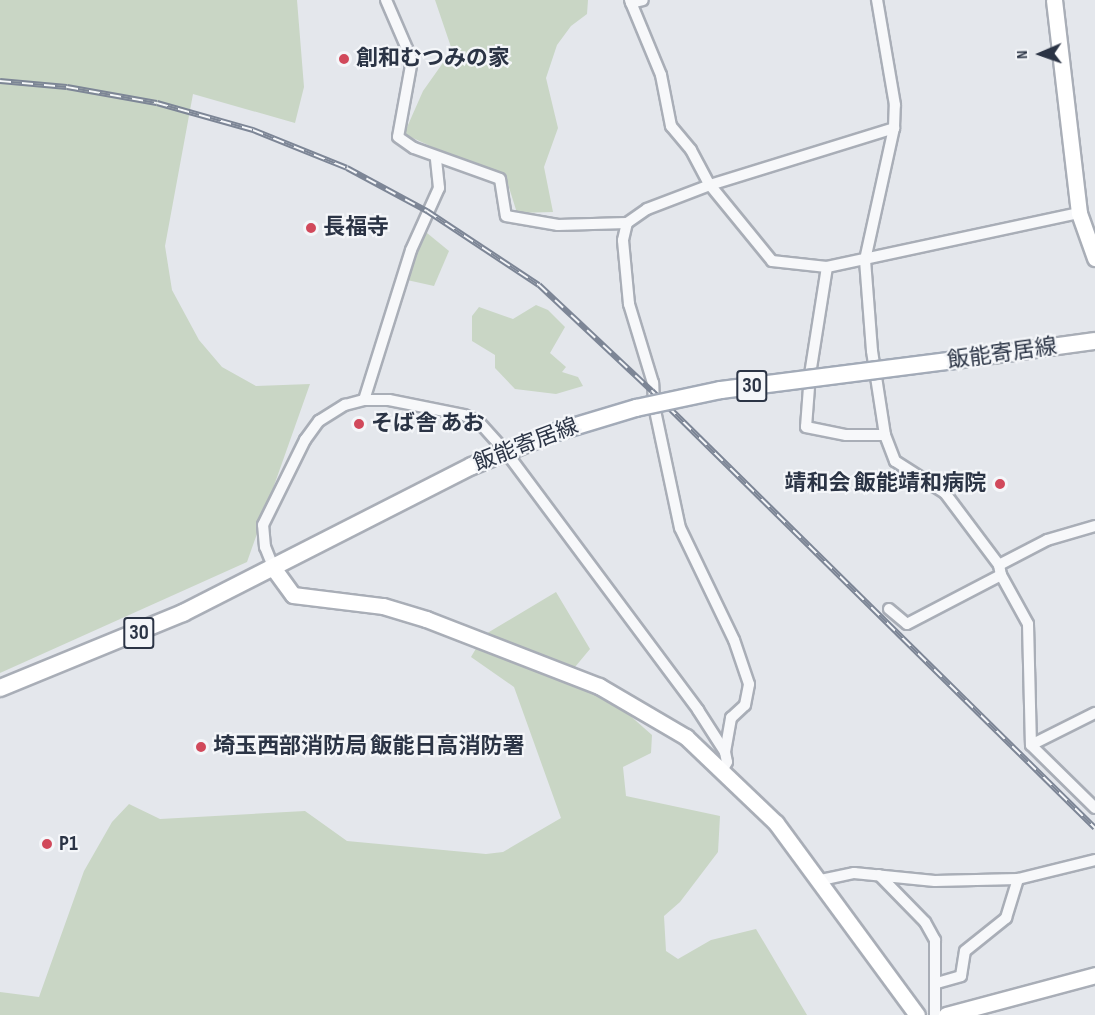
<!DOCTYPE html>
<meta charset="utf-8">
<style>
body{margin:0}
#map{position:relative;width:1095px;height:1015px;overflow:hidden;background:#e4e7ec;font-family:"Sofia Sans Condensed","Noto Sans JP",sans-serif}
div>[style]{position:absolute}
.green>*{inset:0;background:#c9d6c5}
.roads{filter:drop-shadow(2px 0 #a9aeb7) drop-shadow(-2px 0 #a9aeb7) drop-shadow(0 2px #a9aeb7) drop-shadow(0 -2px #a9aeb7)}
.street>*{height:10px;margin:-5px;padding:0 5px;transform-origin:5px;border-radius:5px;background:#f7f8fa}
.secondary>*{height:15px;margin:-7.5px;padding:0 7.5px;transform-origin:7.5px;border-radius:7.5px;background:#fff}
.primary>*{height:16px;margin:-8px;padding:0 8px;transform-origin:8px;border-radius:8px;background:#fff}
.rail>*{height:6px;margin-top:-3px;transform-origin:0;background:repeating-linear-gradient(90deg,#f4f6f9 0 11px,#7d8696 0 22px);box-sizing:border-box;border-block:2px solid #7d8696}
.bridges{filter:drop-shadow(2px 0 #a3abb8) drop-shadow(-2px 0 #a3abb8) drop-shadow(0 2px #a3abb8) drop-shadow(0 -2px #a3abb8)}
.primary-bridge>*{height:16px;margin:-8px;padding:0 8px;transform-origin:8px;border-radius:8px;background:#fff}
.dots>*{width:16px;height:16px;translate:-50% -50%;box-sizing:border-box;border:3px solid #f4f6f9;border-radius:50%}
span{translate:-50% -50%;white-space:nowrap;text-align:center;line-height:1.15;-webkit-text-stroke:4.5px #f4f6f9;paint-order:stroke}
.shield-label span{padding:2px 4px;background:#f4f6f9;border:2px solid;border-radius:4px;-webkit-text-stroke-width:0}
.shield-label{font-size:21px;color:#2b3445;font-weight:700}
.poi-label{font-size:22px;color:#2b3445;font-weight:700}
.left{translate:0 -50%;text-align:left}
.right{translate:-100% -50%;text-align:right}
.street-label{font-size:22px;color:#2b3445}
.north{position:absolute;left:1011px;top:24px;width:60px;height:60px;-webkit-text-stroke:4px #f4f6f9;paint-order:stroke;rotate:268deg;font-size:16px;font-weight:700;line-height:24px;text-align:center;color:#2b3445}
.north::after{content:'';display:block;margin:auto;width:21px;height:27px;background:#2b3445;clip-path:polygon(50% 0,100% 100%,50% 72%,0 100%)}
</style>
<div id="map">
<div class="green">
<div style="clip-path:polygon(0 0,297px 0,304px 87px,295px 123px,193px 94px,165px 246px,172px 290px,199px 340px,222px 367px,256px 386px,310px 384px,247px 562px,0 673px)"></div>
<div style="clip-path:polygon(435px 0,588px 0,587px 14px,571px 26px,557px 45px,546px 78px,558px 128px,544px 167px,553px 212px,517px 213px,507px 181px,404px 134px,423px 91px,452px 50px)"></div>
<div style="clip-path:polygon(427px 233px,449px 251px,434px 286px,407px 280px,421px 235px)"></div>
<div style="clip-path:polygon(536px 305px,548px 310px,565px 327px,550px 353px,566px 367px,562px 372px,578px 377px,583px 386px,556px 394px,515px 389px,495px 368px,495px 355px,472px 341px,472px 316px,479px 307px,513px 319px)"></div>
<div style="clip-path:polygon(556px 592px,590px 649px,575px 667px,652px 735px,651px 753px,623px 767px,626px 796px,720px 816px,718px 852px,680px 902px,664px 916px,666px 951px,678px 959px,711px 940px,756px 929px,807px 1015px,0 1015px,0 992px,39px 997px,84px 871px,112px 822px,129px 804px,160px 819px,305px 811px,347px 841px,486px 854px,503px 852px,561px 818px,514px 687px,471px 657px,484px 635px)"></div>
</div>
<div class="roads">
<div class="street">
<div style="left:386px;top:0;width:65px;rotate:66.6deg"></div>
<div style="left:412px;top:60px;width:78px;rotate:100.3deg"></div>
<div style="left:398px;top:137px;width:19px;rotate:35deg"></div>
<div style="left:414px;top:148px;width:91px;rotate:19.8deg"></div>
<div style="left:500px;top:179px;width:37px;rotate:81deg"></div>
<div style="left:506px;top:216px;width:53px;rotate:9.8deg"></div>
<div style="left:558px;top:225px;width:69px;rotate:-1.7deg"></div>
<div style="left:630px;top:0;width:81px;rotate:67.5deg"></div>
<div style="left:661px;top:75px;width:52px;rotate:78.9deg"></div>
<div style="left:671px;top:126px;width:31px;rotate:50deg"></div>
<div style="left:691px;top:150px;width:40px;rotate:62deg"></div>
<div style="left:710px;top:185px;width:98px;rotate:50.8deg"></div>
<div style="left:772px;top:261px;width:55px;rotate:6.2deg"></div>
<div style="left:827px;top:267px;width:258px;rotate:-12.1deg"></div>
<div style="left:631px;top:3px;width:12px;rotate:-14deg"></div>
<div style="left:894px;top:128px;width:135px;rotate:102.4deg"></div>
<div style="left:865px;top:260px;width:91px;rotate:85.6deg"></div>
<div style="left:872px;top:351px;width:85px;rotate:81.2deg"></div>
<div style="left:885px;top:435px;width:28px;rotate:69deg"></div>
<div style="left:895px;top:461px;width:59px;rotate:32.6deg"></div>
<div style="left:945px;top:493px;width:90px;rotate:53.1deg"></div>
<div style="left:999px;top:565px;width:10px;rotate:79deg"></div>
<div style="left:1001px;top:575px;width:56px;rotate:61.1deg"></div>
<div style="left:1028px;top:624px;width:121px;rotate:88.6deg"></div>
<div style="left:1031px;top:745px;width:90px;rotate:44.5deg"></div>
<div style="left:827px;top:267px;width:108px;rotate:99deg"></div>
<div style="left:810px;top:374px;width:53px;rotate:94.3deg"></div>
<div style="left:806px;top:427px;width:41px;rotate:11.3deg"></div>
<div style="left:846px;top:435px;width:39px"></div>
<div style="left:364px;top:400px;width:157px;rotate:-72.6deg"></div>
<div style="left:411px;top:250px;width:68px;rotate:-65.7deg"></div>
<div style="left:439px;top:188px;width:31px;rotate:-96deg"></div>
<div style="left:999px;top:565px;width:54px;rotate:-27.5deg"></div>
<div style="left:1047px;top:540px;width:50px;rotate:-16.3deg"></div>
<div style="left:274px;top:569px;width:24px;rotate:-112deg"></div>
<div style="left:265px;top:547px;width:22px;rotate:-95deg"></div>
<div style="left:263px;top:525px;width:95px;rotate:-63.7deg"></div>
<div style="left:305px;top:440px;width:24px;rotate:-54deg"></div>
<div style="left:319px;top:421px;width:31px;rotate:-32deg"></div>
<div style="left:345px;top:405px;width:20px;rotate:-15deg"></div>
<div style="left:364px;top:400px;width:25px"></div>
<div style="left:389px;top:400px;width:76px;rotate:11.3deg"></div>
<div style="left:464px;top:415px;width:17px;rotate:25deg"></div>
<div style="left:479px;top:422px;width:40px;rotate:48deg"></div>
<div style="left:506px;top:452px;width:322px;rotate:53.3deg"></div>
<div style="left:698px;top:710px;width:50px;rotate:57.3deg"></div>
<div style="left:725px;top:752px;width:10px;rotate:79deg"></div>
<div style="left:727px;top:762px;width:8px;rotate:120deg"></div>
<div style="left:889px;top:609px;width:23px;rotate:40deg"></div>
<div style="left:907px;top:624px;width:106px;rotate:-27.5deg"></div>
<div style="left:1031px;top:745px;width:72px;rotate:-26.6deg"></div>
<div style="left:725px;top:752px;width:35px;rotate:-80deg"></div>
<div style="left:731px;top:718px;width:19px;rotate:-43deg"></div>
<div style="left:745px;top:705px;width:21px;rotate:-79deg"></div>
<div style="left:749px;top:684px;width:46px;rotate:-108.8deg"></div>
<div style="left:734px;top:640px;width:124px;rotate:-115.7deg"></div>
<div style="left:680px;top:528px;width:125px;rotate:-102deg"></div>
<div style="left:654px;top:406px;width:23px;rotate:-92deg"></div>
<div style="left:653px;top:383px;width:83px;rotate:-106.9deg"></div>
<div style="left:629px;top:304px;width:64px;rotate:-95.4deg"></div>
<div style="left:623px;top:240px;width:17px;rotate:-77deg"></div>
<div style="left:627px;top:223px;width:24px;rotate:-35deg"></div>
<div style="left:647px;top:209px;width:67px;rotate:-20.9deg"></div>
<div style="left:710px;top:185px;width:193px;rotate:-17.2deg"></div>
<div style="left:894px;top:128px;width:23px;rotate:-88deg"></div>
<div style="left:895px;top:105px;width:107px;rotate:-99.7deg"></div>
<div style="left:879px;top:875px;width:66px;rotate:45.6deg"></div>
<div style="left:925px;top:922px;width:21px;rotate:61deg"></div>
<div style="left:935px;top:940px;width:75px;rotate:90deg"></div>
<div style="left:821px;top:880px;width:34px;rotate:-12deg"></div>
<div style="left:854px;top:873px;width:81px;rotate:5.6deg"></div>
<div style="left:935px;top:881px;width:83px;rotate:-1.4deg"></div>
<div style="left:1018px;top:879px;width:79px;rotate:-13.9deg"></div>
<div style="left:937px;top:983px;width:25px;rotate:-16deg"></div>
<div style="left:961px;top:976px;width:25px;rotate:-81deg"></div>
<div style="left:965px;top:951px;width:53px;rotate:-38.8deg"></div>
<div style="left:1006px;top:918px;width:41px;rotate:-72.9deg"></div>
</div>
<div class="secondary">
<div style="left:1054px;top:0;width:214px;rotate:83.3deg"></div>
<div style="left:1079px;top:213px;width:48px;rotate:70.4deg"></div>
<div style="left:274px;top:569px;width:32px;rotate:54deg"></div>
<div style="left:293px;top:595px;width:91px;rotate:7deg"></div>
<div style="left:383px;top:606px;width:45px;rotate:16.8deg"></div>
<div style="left:426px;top:619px;width:186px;rotate:21.2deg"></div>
<div style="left:599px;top:686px;width:101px;rotate:30.4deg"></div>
<div style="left:686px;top:737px;width:124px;rotate:43.7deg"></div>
<div style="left:776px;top:823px;width:238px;rotate:53.7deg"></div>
<div style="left:946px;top:1015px;width:154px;rotate:-15deg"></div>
</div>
<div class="primary">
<div style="left:956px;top:360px;width:140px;rotate:-7.8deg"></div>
<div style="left:0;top:688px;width:198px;rotate:-22.3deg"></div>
<div style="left:183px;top:613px;width:324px;rotate:-27deg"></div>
<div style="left:472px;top:466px;width:87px;rotate:-22.2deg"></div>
</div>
</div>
<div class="rail">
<div style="left:0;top:81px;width:67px;rotate:5.1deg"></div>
<div style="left:67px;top:87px;width:91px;rotate:10.1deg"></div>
<div style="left:157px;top:103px;width:100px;rotate:15.7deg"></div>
<div style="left:253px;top:130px;width:101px;rotate:22deg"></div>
<div style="left:347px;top:168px;width:91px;rotate:28.3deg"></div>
<div style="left:427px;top:211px;width:134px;rotate:33.5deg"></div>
<div style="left:539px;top:285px;width:155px;rotate:43.2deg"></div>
<div style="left:652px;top:391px;width:622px;rotate:44.61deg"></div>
</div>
<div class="bridges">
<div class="primary-bridge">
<div style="left:553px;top:433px;width:87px;rotate:-16.8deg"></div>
<div style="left:636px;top:408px;width:87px;rotate:-12deg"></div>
<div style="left:721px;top:390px;width:237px;rotate:-7.3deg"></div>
</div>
</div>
<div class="dots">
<div style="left:344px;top:59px;background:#d1495b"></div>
<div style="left:311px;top:228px;background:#d1495b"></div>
<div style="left:359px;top:424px;background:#d1495b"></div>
<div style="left:1000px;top:484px;background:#d1495b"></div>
<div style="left:201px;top:747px;background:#d1495b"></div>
<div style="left:47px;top:844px;background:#d1495b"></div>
</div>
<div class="shield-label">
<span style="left:752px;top:386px">30</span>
<span style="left:139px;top:633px">30</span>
</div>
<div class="poi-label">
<span class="left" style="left:356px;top:59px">創和むつみの家</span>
<span class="left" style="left:323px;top:228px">長福寺</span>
<span class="left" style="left:371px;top:424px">そば舎 あお</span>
<span class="right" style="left:986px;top:484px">靖和会 飯能靖和病院</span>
<span class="left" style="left:213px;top:747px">埼玉西部消防局 飯能日高消防署</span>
<span class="left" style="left:59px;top:844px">P1</span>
</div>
<div class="street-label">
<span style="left:1002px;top:354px;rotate:-8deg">飯能寄居線</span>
<span style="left:526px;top:445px;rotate:-21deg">飯能寄居線</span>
</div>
<div class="north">N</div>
</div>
